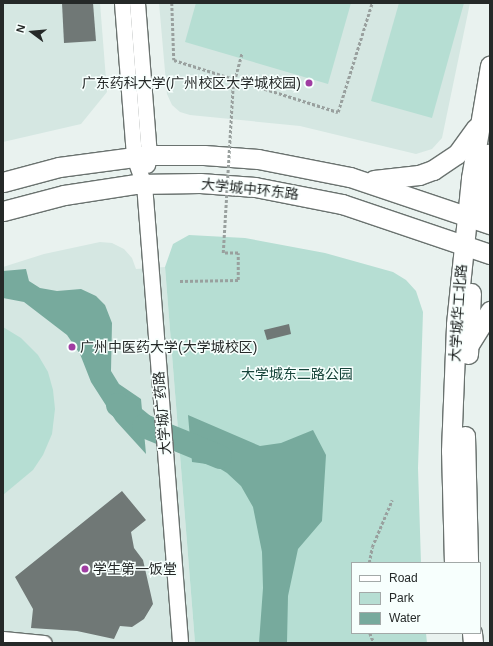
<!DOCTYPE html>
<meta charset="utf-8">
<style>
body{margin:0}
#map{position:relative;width:493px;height:646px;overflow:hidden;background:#e9f2ef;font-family:Helvetica,"Noto Sans SC",sans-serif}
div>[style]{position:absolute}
.built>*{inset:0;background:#d5e7e2}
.green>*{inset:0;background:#b6ded3}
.water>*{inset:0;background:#77aa9d}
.river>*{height:24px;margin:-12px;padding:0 12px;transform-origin:12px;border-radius:12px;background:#77aa9d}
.building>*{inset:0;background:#707876}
.path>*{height:2.5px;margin-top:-1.25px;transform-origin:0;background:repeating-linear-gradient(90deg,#99a09e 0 3px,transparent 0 5px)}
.roads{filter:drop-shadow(1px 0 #6a726f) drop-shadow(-1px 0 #6a726f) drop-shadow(0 1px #6a726f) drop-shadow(0 -1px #6a726f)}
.minor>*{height:15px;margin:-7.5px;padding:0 7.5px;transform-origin:7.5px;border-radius:7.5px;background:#fff}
.major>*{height:19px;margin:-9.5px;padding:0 9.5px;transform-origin:9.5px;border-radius:9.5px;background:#fff}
.path-bridge>*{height:2.5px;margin-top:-1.25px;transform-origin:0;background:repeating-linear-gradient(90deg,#99a09e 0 3px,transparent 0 5px)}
.dots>*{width:11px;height:11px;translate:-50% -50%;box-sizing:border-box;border:2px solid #f7fffd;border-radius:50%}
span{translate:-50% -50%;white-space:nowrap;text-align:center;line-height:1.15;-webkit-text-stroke:3px #f7fffd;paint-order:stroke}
.poi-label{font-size:14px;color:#252928}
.right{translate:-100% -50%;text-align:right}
.left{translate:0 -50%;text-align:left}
.street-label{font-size:14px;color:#252928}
.park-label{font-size:14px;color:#16443a}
.frame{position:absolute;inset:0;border:4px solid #252928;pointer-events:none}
.legend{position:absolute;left:351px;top:562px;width:130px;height:72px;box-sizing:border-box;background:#f7fffd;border:1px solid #a3a9a8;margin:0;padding:5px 7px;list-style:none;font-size:12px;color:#252928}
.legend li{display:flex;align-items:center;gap:8px;height:20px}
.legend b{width:20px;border:1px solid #a3a9a8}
.north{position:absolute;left:12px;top:12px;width:40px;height:40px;-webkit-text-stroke:3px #f7fffd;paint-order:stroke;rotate:286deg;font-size:11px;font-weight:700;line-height:16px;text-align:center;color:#252928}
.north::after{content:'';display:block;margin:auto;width:14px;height:18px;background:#252928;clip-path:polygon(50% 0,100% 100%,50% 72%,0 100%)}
</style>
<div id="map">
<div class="built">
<div style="clip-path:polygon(3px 3px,100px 3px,107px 92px,81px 124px,3px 142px)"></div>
<div style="clip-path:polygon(159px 3px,470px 3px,442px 138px,432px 149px,416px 154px,300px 126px,190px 115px,180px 112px,172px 105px,167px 94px)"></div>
<div style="clip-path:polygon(100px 242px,112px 243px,124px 249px,132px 258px,136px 269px,165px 267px,195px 643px,3px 643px,3px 267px,44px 254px)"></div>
</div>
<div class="green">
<div style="clip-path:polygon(196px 3px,351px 3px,328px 84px,185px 42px)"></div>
<div style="clip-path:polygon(399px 3px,464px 3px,432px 118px,371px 101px)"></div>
<div style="clip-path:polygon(189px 235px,245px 238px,325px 253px,393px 272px,406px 280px,416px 291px,423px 312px,418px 468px,421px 563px,352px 563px,352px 633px,426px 633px,427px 643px,195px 643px,165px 267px,173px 244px)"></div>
<div style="clip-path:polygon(3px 327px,21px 338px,38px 355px,48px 372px,53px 390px,55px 409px,52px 434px,43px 455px,33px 470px,3px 495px)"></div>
</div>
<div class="water">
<div style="clip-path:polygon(26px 269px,29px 281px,40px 288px,57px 291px,81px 289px,96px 296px,105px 305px,112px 323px,111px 371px,119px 384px,141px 399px,146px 454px,116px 421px,91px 382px,80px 354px,67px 335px,24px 302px,3px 298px,3px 271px)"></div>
<div style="clip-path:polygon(188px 415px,260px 446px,281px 443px,313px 430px,326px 455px,322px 521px,298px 549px,288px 596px,287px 643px,259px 643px,263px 588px,262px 552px,253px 507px,241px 486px,227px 473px,214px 465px,192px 462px)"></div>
</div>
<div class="river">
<div style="left:118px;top:405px;width:33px;rotate:39deg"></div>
<div style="left:144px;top:426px;width:82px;rotate:22.2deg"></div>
</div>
<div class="building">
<div style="clip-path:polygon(62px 3px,93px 3px,96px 41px,64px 43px)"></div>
<div style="clip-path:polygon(289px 324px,291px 334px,267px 340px,264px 330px)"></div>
<div style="clip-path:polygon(122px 491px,146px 520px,131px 532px,134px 548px,143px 560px,153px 604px,144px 619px,132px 627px,120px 626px,114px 639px,77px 631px,31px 628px,33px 609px,15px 577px)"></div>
</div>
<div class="path">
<div style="left:172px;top:3px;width:57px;rotate:88deg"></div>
<div style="left:174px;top:60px;width:172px;rotate:17.6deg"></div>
<div style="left:338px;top:112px;width:114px;rotate:-72.7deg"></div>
<div style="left:180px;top:281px;width:58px;rotate:-1deg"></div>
<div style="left:238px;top:280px;width:27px;rotate:-90deg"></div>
<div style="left:238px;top:253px;width:15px;rotate:180deg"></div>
<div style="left:369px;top:563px;width:16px;rotate:-79deg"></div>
<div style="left:372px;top:547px;width:51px;rotate:-66.9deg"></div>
<div style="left:370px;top:633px;width:11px;rotate:68deg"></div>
</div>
<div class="roads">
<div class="minor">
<div style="left:122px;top:3px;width:154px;rotate:85.5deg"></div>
<div style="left:134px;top:157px;width:29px;rotate:70deg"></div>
<div style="left:144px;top:184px;width:460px;rotate:85.5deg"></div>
<div style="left:137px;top:3px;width:152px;rotate:85.5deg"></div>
<div style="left:149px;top:155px;width:10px;rotate:101deg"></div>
<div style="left:3px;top:639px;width:41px;rotate:5.6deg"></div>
</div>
<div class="major">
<div style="left:374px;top:180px;width:45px;rotate:-6.3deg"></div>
<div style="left:419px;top:175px;width:15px;rotate:-20deg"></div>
<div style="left:433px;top:170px;width:29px;rotate:-34deg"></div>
<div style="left:457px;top:154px;width:32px;rotate:-54deg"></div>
<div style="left:3px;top:182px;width:58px;rotate:-15deg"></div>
<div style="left:59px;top:167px;width:91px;rotate:-7.6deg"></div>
<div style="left:149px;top:155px;width:55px"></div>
<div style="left:204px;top:155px;width:54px;rotate:4.2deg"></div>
<div style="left:258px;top:159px;width:94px;rotate:11.1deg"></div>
<div style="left:350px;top:177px;width:148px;rotate:18.6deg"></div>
<div style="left:3px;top:211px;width:63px;rotate:-14.7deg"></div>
<div style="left:64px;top:195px;width:73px;rotate:-8.7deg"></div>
<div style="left:136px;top:184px;width:64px;rotate:-0.9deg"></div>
<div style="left:200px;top:183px;width:55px;rotate:4.2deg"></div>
<div style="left:255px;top:187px;width:89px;rotate:11.1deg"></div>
<div style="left:342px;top:204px;width:156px;rotate:18.7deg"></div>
<div style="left:479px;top:216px;width:63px;rotate:-81.7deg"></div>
<div style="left:470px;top:343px;width:38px;rotate:-58deg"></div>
<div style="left:468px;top:354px;width:61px;rotate:-87.2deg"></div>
<div style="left:465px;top:436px;width:126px;rotate:88.6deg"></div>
<div style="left:454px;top:563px;width:112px;rotate:-91.5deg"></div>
<div style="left:451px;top:451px;width:127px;rotate:-87.7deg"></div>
<div style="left:456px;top:324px;width:147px;rotate:-84.1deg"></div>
<div style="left:471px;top:178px;width:114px;rotate:-80.4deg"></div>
<div style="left:472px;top:633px;width:10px;rotate:84deg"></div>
</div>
</div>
<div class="path-bridge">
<div style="left:223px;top:253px;width:167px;rotate:-86.6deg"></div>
<div style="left:233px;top:86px;width:34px;rotate:-75deg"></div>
</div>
<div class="dots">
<div style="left:309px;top:83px;background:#a03da2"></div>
<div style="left:72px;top:347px;background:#a03da2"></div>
<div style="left:85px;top:569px;background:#a03da2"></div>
</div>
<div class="poi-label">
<span class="right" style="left:301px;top:83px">广东药科大学(广州校区大学城校园)</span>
<span class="left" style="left:80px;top:347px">广州中医药大学(大学城校区)</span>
<span class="left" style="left:93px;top:569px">学生第一饭堂</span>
</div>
<div class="street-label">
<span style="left:250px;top:189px;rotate:6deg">大学城中环东路</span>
<span style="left:458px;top:313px;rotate:-86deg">大学城华工北路</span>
<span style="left:162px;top:413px;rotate:-95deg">大学城广药路</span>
</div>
<div class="park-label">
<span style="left:297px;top:374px">大学城东二路公园</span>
</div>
<div class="frame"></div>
<ul class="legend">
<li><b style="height:5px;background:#fff"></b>Road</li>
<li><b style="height:11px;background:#b6ded3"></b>Park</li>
<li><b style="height:11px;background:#77aa9d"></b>Water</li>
</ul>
<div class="north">N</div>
</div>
